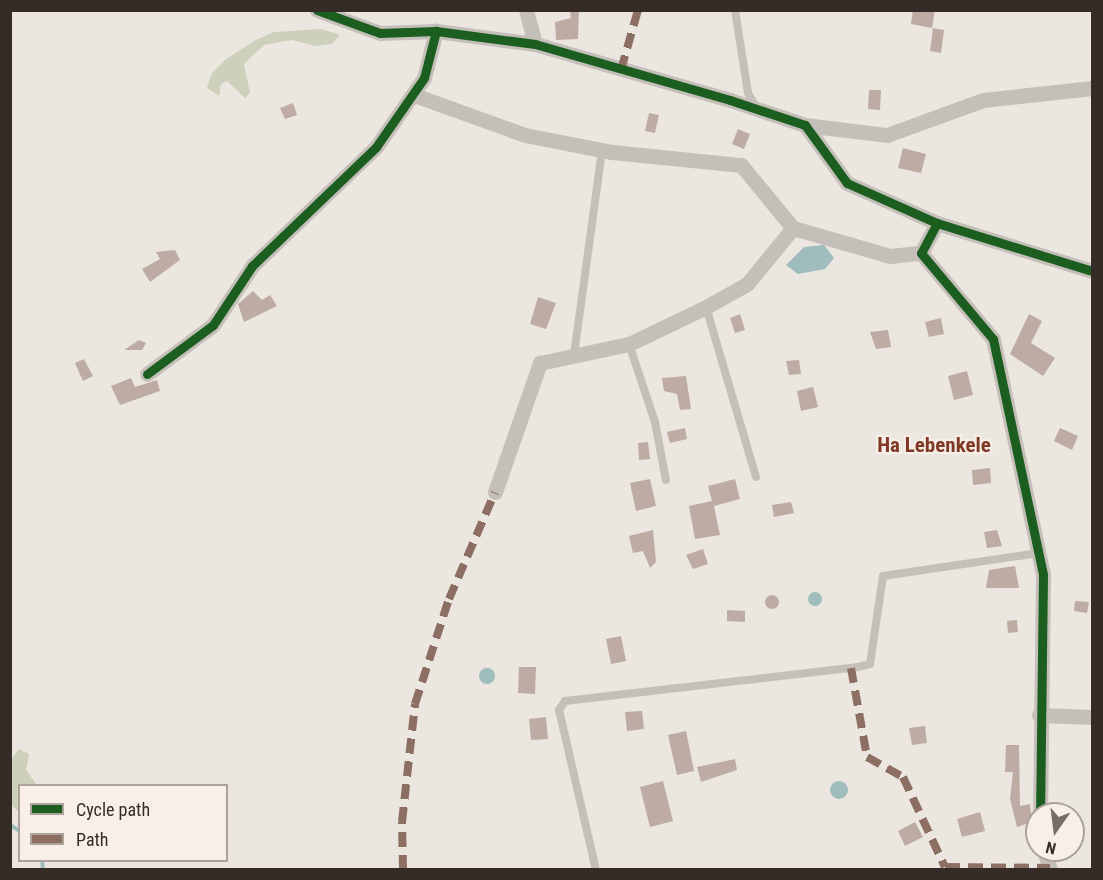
<!DOCTYPE html>
<style>
body{margin:0}
#map{position:relative;width:1103px;height:880px;overflow:hidden;background:#ece6e0;font-family:"Roboto Condensed",sans-serif}
div>[style]{position:absolute}
.green>*{inset:0;background:#cdd0bb}
.water>*{inset:0;background:#9ebdbc}
.round{border-radius:50%}
.stream>*{height:4px;margin:-2px;padding:0 2px;transform-origin:2px;border-radius:2px;background:#9ebdbc}
.building>*{inset:0;background:#beaba3}
.service>*{height:8px;margin:-4px;padding:0 4px;transform-origin:4px;border-radius:4px;background:#c5bfba}
.minor>*{height:15px;margin:-7.5px;padding:0 7.5px;transform-origin:7.5px;border-radius:7.5px;background:#c5bfba}
.quiet>*{height:8px;margin-top:-4px;transform-origin:0;background:repeating-linear-gradient(90deg,#8d6e63 0 15px,transparent 0 23px)}
.cycleway>*{height:9px;margin:-4.5px;padding:0 4.5px;transform-origin:4.5px;border-radius:4.5px;background:#1b5e20}
span{translate:-50% -50%;white-space:nowrap;text-align:center;line-height:1.15;-webkit-text-stroke:4.5px #f8f0e8;paint-order:stroke}
.quarter-label{font-size:21px;color:#7f3926;font-weight:700}
.frame{position:absolute;inset:0;border:12px solid #352c28;pointer-events:none}
.legend{position:absolute;left:18px;top:784px;width:210px;height:78px;box-sizing:border-box;background:#f8f0e8;border:2px solid #aaa29b;margin:0;padding:8px 10px;list-style:none;font-size:18px;color:#352c28}
.legend li{display:flex;align-items:center;gap:12px;height:30px}
.legend b{width:30px;border:2px solid #aaa29b}
.north{position:absolute;left:1025px;top:802px;width:60px;height:60px;box-sizing:border-box;background:#f8f0e8;border:2px solid #aaa29b;border-radius:50%;rotate:194deg;font-size:16px;font-weight:700;line-height:24px;text-align:center;color:#352c28}
.north::after{content:'';display:block;margin:auto;width:21px;height:27px;background:#756d68;clip-path:polygon(50% 0,100% 100%,50% 72%,0 100%)}
</style>
<div id="map">
<div class="green">
<div style="clip-path:polygon(321px 29px,340px 35px,332px 44px,315px 46px,292px 40px,264px 45px,244px 64px,250px 93px,245px 98px,227px 81px,221px 84px,219px 96px,207px 88px,212px 73px,226px 59px,254px 41px,274px 32px)"></div>
<div style="clip-path:polygon(19px 749px,29px 754px,26px 770px,37px 785px,20px 786px,19px 812px,10px 804px,11px 760px)"></div>
</div>
<div class="water">
<div style="clip-path:polygon(824px 245px,834px 258px,825px 269px,798px 274px,786px 265px,804px 247px)"></div>
<div class="round" style="left:808px;top:592px;width:14px;height:14px"></div>
<div class="round" style="left:479px;top:668px;width:16px;height:16px"></div>
<div class="round" style="left:830px;top:781px;width:18px;height:18px"></div>
</div>
<div class="stream">
<div style="left:10px;top:825px;width:12px;rotate:31deg"></div>
<div style="left:42px;top:860px;width:10px;rotate:84deg"></div>
</div>
<div class="building">
<div style="clip-path:polygon(570px 10px,579px 10px,578px 39px,556px 40px,555px 22px,571px 18px)"></div>
<div style="clip-path:polygon(913px 10px,935px 10px,932px 28px,911px 24px)"></div>
<div style="clip-path:polygon(933px 28px,944px 30px,941px 53px,930px 51px)"></div>
<div style="clip-path:polygon(869px 90px,881px 90px,880px 110px,868px 109px)"></div>
<div style="clip-path:polygon(293px 103px,297px 115px,285px 119px,280px 108px)"></div>
<div style="clip-path:polygon(649px 113px,659px 115px,655px 133px,645px 131px)"></div>
<div style="clip-path:polygon(738px 129px,750px 134px,744px 149px,732px 144px)"></div>
<div style="clip-path:polygon(903px 148px,926px 154px,921px 173px,898px 168px)"></div>
<div style="clip-path:polygon(175px 250px,180px 260px,150px 282px,142px 269px,160px 259px,156px 252px)"></div>
<div style="clip-path:polygon(253px 291px,262px 300px,270px 295px,277px 306px,244px 322px,238px 304px)"></div>
<div style="clip-path:polygon(538px 297px,556px 303px,546px 329px,530px 324px)"></div>
<div style="clip-path:polygon(740px 314px,745px 330px,735px 333px,730px 318px)"></div>
<div style="clip-path:polygon(1029px 314px,1042px 321px,1031px 343px,1055px 358px,1043px 376px,1010px 354px)"></div>
<div style="clip-path:polygon(941px 318px,944px 334px,929px 337px,925px 322px)"></div>
<div style="clip-path:polygon(888px 330px,891px 347px,876px 349px,870px 332px)"></div>
<div style="clip-path:polygon(139px 340px,146px 343px,142px 350px,124px 350px)"></div>
<div style="clip-path:polygon(84px 359px,93px 376px,83px 381px,75px 363px)"></div>
<div style="clip-path:polygon(799px 360px,801px 374px,789px 375px,786px 361px)"></div>
<div style="clip-path:polygon(967px 371px,973px 395px,954px 400px,948px 376px)"></div>
<div style="clip-path:polygon(686px 376px,691px 409px,680px 410px,677px 394px,664px 391px,662px 378px)"></div>
<div style="clip-path:polygon(131px 378px,135px 387px,157px 380px,160px 391px,120px 405px,111px 386px)"></div>
<div style="clip-path:polygon(813px 387px,818px 407px,801px 411px,797px 391px)"></div>
<div style="clip-path:polygon(685px 428px,687px 439px,670px 443px,667px 432px)"></div>
<div style="clip-path:polygon(1060px 428px,1078px 436px,1072px 450px,1054px 441px)"></div>
<div style="clip-path:polygon(648px 442px,650px 459px,639px 460px,638px 443px)"></div>
<div style="clip-path:polygon(990px 468px,991px 483px,973px 485px,972px 470px)"></div>
<div style="clip-path:polygon(650px 479px,656px 506px,636px 511px,630px 483px)"></div>
<div style="clip-path:polygon(735px 479px,740px 499px,714px 506px,720px 535px,695px 539px,689px 506px,712px 501px,708px 486px)"></div>
<div style="clip-path:polygon(791px 502px,794px 513px,774px 517px,772px 505px)"></div>
<div style="clip-path:polygon(653px 530px,656px 562px,650px 568px,643px 551px,633px 553px,629px 536px)"></div>
<div style="clip-path:polygon(997px 530px,1002px 546px,987px 548px,984px 532px)"></div>
<div style="clip-path:polygon(703px 549px,708px 564px,693px 569px,686px 555px)"></div>
<div style="clip-path:polygon(1015px 566px,1019px 588px,986px 588px,989px 570px)"></div>
<div class="round" style="left:765px;top:595px;width:14px;height:14px"></div>
<div style="clip-path:polygon(1075px 601px,1089px 602px,1087px 613px,1074px 611px)"></div>
<div style="clip-path:polygon(727px 610px,745px 611px,745px 622px,727px 621px)"></div>
<div style="clip-path:polygon(1017px 620px,1018px 632px,1008px 633px,1007px 621px)"></div>
<div style="clip-path:polygon(621px 636px,626px 661px,611px 664px,606px 639px)"></div>
<div style="clip-path:polygon(519px 667px,536px 667px,535px 694px,518px 693px)"></div>
<div style="clip-path:polygon(642px 711px,644px 729px,627px 731px,625px 712px)"></div>
<div style="clip-path:polygon(546px 717px,548px 739px,531px 740px,529px 719px)"></div>
<div style="clip-path:polygon(925px 726px,927px 743px,912px 745px,909px 728px)"></div>
<div style="clip-path:polygon(686px 731px,694px 771px,677px 775px,668px 735px)"></div>
<div style="clip-path:polygon(1006px 745px,1019px 745px,1020px 806px,1030px 804px,1032px 822px,1017px 827px,1010px 799px,1013px 772px,1005px 772px)"></div>
<div style="clip-path:polygon(735px 759px,737px 770px,701px 782px,697px 767px)"></div>
<div style="clip-path:polygon(663px 781px,673px 821px,650px 827px,640px 787px)"></div>
<div style="clip-path:polygon(980px 812px,985px 831px,962px 837px,957px 819px)"></div>
<div style="clip-path:polygon(915px 822px,923px 837px,905px 846px,898px 831px)"></div>
</div>
<div class="service">
<div style="left:735px;top:10px;width:84px;rotate:81.1deg"></div>
<div style="left:748px;top:93px;width:17px;rotate:59deg"></div>
<div style="left:706px;top:307px;width:177px;rotate:73.6deg"></div>
<div style="left:629px;top:344px;width:82px;rotate:71.6deg"></div>
<div style="left:655px;top:422px;width:59px;rotate:79.3deg"></div>
<div style="left:574px;top:355px;width:207px;rotate:-82.2deg"></div>
<div style="left:596px;top:870px;width:164px;rotate:-103deg"></div>
<div style="left:559px;top:710px;width:11px;rotate:-56deg"></div>
<div style="left:565px;top:701px;width:295px;rotate:-6.6deg"></div>
<div style="left:858px;top:667px;width:12px;rotate:-14deg"></div>
<div style="left:870px;top:664px;width:89px;rotate:-81.6deg"></div>
<div style="left:883px;top:576px;width:158px;rotate:-8.4deg"></div>
</div>
<div class="minor">
<div style="left:317px;top:10px;width:67px;rotate:20.1deg"></div>
<div style="left:380px;top:33px;width:56px;rotate:-2deg"></div>
<div style="left:436px;top:31px;width:100px;rotate:7.5deg"></div>
<div style="left:535px;top:44px;width:203px;rotate:16deg"></div>
<div style="left:730px;top:100px;width:79px;rotate:18.4deg"></div>
<div style="left:805px;top:125px;width:72px;rotate:54.1deg"></div>
<div style="left:847px;top:183px;width:98px;rotate:24deg"></div>
<div style="left:937px;top:223px;width:162px;rotate:17.2deg"></div>
<div style="left:526px;top:10px;width:35px;rotate:75deg"></div>
<div style="left:414px;top:95px;width:118px;rotate:19.8deg"></div>
<div style="left:525px;top:135px;width:89px;rotate:11.1deg"></div>
<div style="left:612px;top:152px;width:130px;rotate:5.8deg"></div>
<div style="left:741px;top:165px;width:82px;rotate:50.5deg"></div>
<div style="left:793px;top:228px;width:101px;rotate:16.1deg"></div>
<div style="left:890px;top:256px;width:31px;rotate:-6deg"></div>
<div style="left:805px;top:125px;width:83px;rotate:7deg"></div>
<div style="left:887px;top:135px;width:102px;rotate:-20deg"></div>
<div style="left:983px;top:100px;width:110px;rotate:-6.3deg"></div>
<div style="left:937px;top:223px;width:34px;rotate:118deg"></div>
<div style="left:921px;top:253px;width:112px;rotate:50.1deg"></div>
<div style="left:993px;top:339px;width:241px;rotate:78deg"></div>
<div style="left:1043px;top:575px;width:239px;rotate:90.7deg"></div>
<div style="left:147px;top:374px;width:82px;rotate:-36.6deg"></div>
<div style="left:213px;top:325px;width:71px;rotate:-56.5deg"></div>
<div style="left:252px;top:266px;width:172px;rotate:-43.8deg"></div>
<div style="left:376px;top:147px;width:84px;rotate:-55.2deg"></div>
<div style="left:424px;top:78px;width:49px;rotate:-75.7deg"></div>
<div style="left:495px;top:492px;width:137px;rotate:-70.8deg"></div>
<div style="left:540px;top:363px;width:91px;rotate:-12.1deg"></div>
<div style="left:629px;top:344px;width:85px;rotate:-25.7deg"></div>
<div style="left:706px;top:307px;width:47px;rotate:-29.3deg"></div>
<div style="left:747px;top:284px;width:72px;rotate:-50.6deg"></div>
<div style="left:1039px;top:715px;width:53px;rotate:2.2deg"></div>
<div style="left:1044px;top:850px;width:21px;rotate:73deg"></div>
</div>
<div class="quiet">
<div style="left:621px;top:70px;width:62px;rotate:-74.2deg"></div>
<div style="left:851px;top:668px;width:90px;rotate:79.8deg"></div>
<div style="left:867px;top:757px;width:41px;rotate:29.1deg"></div>
<div style="left:903px;top:777px;width:99px;rotate:65deg"></div>
<div style="left:945px;top:867px;width:105px;rotate:0.5deg"></div>
<div style="left:403px;top:870px;width:48px;rotate:-91.2deg"></div>
<div style="left:402px;top:822px;width:119px;rotate:-83.7deg"></div>
<div style="left:415px;top:704px;width:110px;rotate:-72.1deg"></div>
<div style="left:449px;top:599px;width:116px;rotate:-66.7deg"></div>
</div>
<div class="cycleway">
<div style="left:317px;top:10px;width:67px;rotate:20.1deg"></div>
<div style="left:380px;top:33px;width:56px;rotate:-2deg"></div>
<div style="left:436px;top:31px;width:100px;rotate:7.5deg"></div>
<div style="left:535px;top:44px;width:203px;rotate:16deg"></div>
<div style="left:730px;top:100px;width:79px;rotate:18.4deg"></div>
<div style="left:805px;top:125px;width:72px;rotate:54.1deg"></div>
<div style="left:847px;top:183px;width:98px;rotate:24deg"></div>
<div style="left:937px;top:223px;width:162px;rotate:17.2deg"></div>
<div style="left:937px;top:223px;width:34px;rotate:118deg"></div>
<div style="left:921px;top:253px;width:112px;rotate:50.1deg"></div>
<div style="left:993px;top:339px;width:241px;rotate:78deg"></div>
<div style="left:1043px;top:575px;width:239px;rotate:90.7deg"></div>
<div style="left:147px;top:374px;width:82px;rotate:-36.6deg"></div>
<div style="left:213px;top:325px;width:71px;rotate:-56.5deg"></div>
<div style="left:252px;top:266px;width:172px;rotate:-43.8deg"></div>
<div style="left:376px;top:147px;width:84px;rotate:-55.2deg"></div>
<div style="left:424px;top:78px;width:49px;rotate:-75.7deg"></div>
</div>
<div class="quarter-label">
<span style="left:934px;top:445px">Ha Lebenkele</span>
</div>
<div class="frame"></div>
<ul class="legend">
<li><b style="height:8px;background:#1b5e20"></b>Cycle path</li>
<li><b style="height:8px;background:#8d6e63"></b>Path</li>
</ul>
<div class="north">N</div>
</div>
